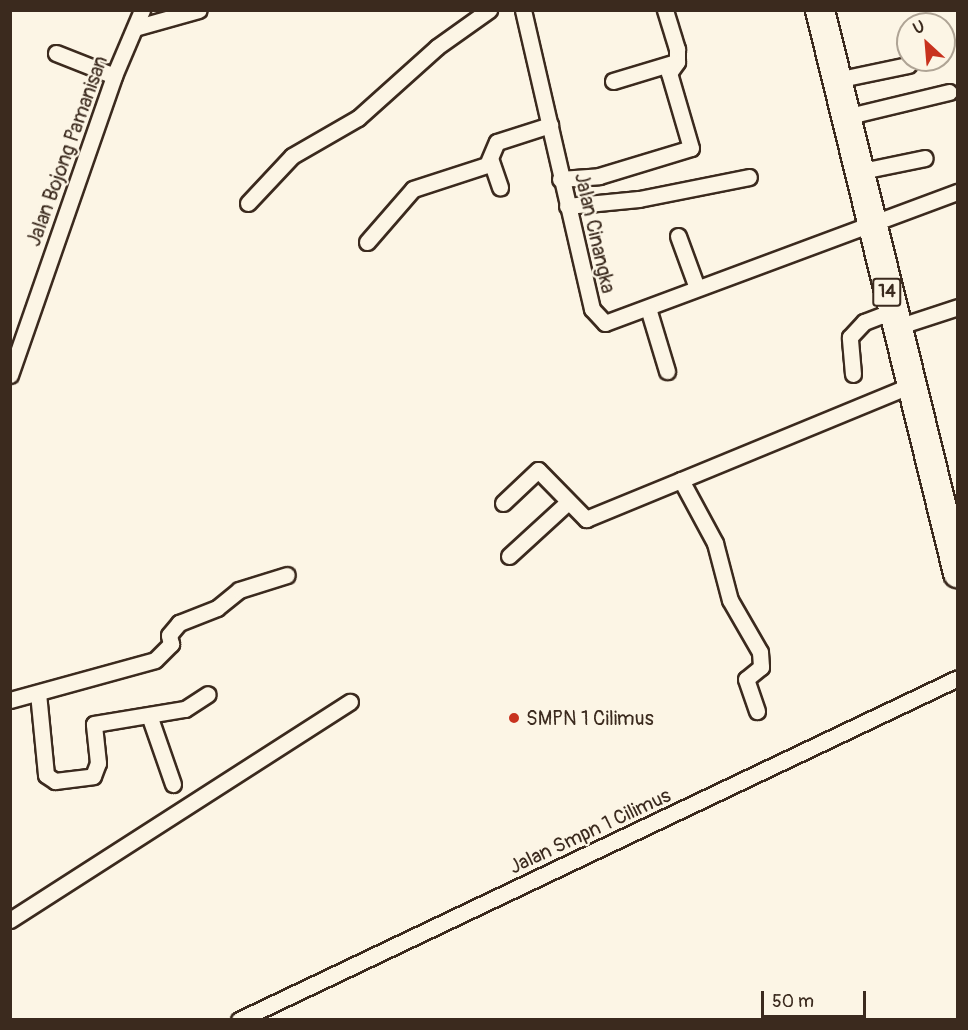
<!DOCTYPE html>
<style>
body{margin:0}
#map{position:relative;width:968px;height:1030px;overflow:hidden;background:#fcf5e5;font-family:Pangolin,sans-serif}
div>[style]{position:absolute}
.roads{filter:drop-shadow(2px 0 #3b2a1e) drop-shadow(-2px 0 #3b2a1e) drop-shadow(0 2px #3b2a1e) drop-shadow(0 -2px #3b2a1e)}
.street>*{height:15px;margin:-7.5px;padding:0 7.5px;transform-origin:7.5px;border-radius:7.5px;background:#fcf5e5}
.highway>*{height:28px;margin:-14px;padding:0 14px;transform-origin:14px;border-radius:14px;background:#fcf5e5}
.dots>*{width:16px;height:16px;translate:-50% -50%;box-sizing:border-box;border:3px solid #fcf5e5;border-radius:50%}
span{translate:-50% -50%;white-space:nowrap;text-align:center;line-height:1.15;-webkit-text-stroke:4.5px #fcf5e5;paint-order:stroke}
.shield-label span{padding:2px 4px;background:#fcf5e5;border:2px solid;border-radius:4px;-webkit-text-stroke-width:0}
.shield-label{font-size:18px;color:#3b2a1e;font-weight:700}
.street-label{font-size:20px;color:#3b2a1e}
.poi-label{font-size:20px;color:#3b2a1e}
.left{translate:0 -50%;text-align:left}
.frame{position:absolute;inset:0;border:12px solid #3b2a1e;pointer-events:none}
.north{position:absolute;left:896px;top:12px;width:60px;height:60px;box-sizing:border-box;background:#fcf5e5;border:2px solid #afa495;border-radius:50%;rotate:334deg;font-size:16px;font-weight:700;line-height:24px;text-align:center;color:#3b2a1e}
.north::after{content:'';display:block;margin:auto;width:21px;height:27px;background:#c8321e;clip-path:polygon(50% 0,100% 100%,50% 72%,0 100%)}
.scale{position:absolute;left:761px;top:991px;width:105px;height:27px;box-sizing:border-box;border:3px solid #3b2a1e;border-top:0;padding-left:8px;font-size:18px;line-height:21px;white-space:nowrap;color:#3b2a1e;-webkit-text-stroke:4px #fcf5e5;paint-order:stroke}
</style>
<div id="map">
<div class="roads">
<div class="street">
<div style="left:523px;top:10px;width:307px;rotate:77deg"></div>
<div style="left:592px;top:309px;width:19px;rotate:47deg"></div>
<div style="left:605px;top:323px;width:377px;rotate:-20.4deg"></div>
<div style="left:138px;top:27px;width:63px;rotate:-15.6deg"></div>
<div style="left:56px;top:53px;width:62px;rotate:21.6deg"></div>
<div style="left:836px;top:80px;width:74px;rotate:-11.8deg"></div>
<div style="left:613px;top:81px;width:66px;rotate:-16.8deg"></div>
<div style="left:845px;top:117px;width:107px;rotate:-13.5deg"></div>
<div style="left:491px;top:161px;width:28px;rotate:71deg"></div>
<div style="left:857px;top:172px;width:69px;rotate:-11.6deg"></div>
<div style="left:560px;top:179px;width:39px;rotate:-4deg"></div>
<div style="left:599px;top:176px;width:96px;rotate:-16.9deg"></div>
<div style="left:691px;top:148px;width:78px;rotate:-106.3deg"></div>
<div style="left:669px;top:73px;width:14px;rotate:-54deg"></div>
<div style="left:677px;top:62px;width:13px;rotate:-90deg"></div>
<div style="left:677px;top:49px;width:41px;rotate:-107.1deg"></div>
<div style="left:248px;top:203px;width:64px;rotate:-46.9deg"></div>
<div style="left:292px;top:156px;width:76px;rotate:-29.9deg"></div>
<div style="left:358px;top:118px;width:106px;rotate:-41.9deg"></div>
<div style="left:437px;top:47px;width:64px;rotate:-35.4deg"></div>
<div style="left:567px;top:206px;width:72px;rotate:-5.6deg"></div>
<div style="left:639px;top:199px;width:112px;rotate:-11.3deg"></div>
<div style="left:678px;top:236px;width:55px;rotate:69.9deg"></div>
<div style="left:367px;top:242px;width:70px;rotate:-49deg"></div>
<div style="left:413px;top:189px;width:78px;rotate:-18deg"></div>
<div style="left:487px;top:165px;width:25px;rotate:-67deg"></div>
<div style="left:497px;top:142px;width:56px;rotate:-17.8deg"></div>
<div style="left:648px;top:308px;width:66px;rotate:73.2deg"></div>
<div style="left:897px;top:327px;width:64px;rotate:-18.2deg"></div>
<div style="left:853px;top:374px;width:37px;rotate:-95deg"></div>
<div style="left:850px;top:337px;width:21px;rotate:-47deg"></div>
<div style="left:864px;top:322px;width:30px;rotate:-21deg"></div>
<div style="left:10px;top:375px;width:317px;rotate:-70.8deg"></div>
<div style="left:114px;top:76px;width:72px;rotate:-67deg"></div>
<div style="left:681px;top:480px;width:250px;rotate:-22.4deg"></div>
<div style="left:503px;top:503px;width:48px;rotate:-43.3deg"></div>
<div style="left:538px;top:470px;width:69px;rotate:45.6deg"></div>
<div style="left:586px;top:519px;width:103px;rotate:-22.3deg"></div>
<div style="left:681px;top:480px;width:72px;rotate:61.6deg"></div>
<div style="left:715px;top:543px;width:59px;rotate:75.3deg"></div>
<div style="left:730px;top:600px;width:60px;rotate:60deg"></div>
<div style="left:760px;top:652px;width:15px;rotate:86deg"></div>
<div style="left:761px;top:667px;width:19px;rotate:141deg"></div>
<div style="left:746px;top:679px;width:34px;rotate:71deg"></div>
<div style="left:509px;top:556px;width:80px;rotate:-42.5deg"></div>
<div style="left:38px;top:693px;width:82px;rotate:84.4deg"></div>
<div style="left:46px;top:775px;width:11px;rotate:34deg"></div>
<div style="left:55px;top:781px;width:38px;rotate:-7deg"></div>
<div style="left:93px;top:776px;width:14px;rotate:-69deg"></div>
<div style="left:98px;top:763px;width:39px;rotate:-96deg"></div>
<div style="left:94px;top:724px;width:92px;rotate:-9.4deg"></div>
<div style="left:185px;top:709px;width:27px;rotate:-33deg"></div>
<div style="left:10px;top:700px;width:150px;rotate:-15.4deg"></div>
<div style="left:155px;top:660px;width:23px;rotate:-45deg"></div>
<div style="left:171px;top:644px;width:9px;rotate:-103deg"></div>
<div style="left:169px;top:635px;width:16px;rotate:-50deg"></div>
<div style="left:179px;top:623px;width:41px;rotate:-21.5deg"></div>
<div style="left:217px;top:608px;width:28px;rotate:-39deg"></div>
<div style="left:239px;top:590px;width:50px;rotate:-17.4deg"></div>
<div style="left:150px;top:718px;width:70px;rotate:70.8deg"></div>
<div style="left:10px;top:920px;width:404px;rotate:-32.7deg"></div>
<div style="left:239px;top:1020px;width:796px;rotate:-25.44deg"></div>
</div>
<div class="highway">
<div style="left:820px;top:10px;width:580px;rotate:76.23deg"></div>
</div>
</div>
<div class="dots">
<div style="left:514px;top:718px;background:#c8321e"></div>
</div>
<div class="shield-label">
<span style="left:887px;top:292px">14</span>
</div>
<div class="street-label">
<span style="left:67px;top:151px;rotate:-70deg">Jalan Bojong Pamanisan</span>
<span style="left:595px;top:233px;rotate:77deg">Jalan Cinangka</span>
<span style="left:590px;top:831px;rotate:-25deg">Jalan Smpn 1 Cilimus</span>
</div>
<div class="poi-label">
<span class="left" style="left:526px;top:718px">SMPN 1 Cilimus</span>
</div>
<div class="frame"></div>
<div class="north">U</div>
<div class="scale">50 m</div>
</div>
